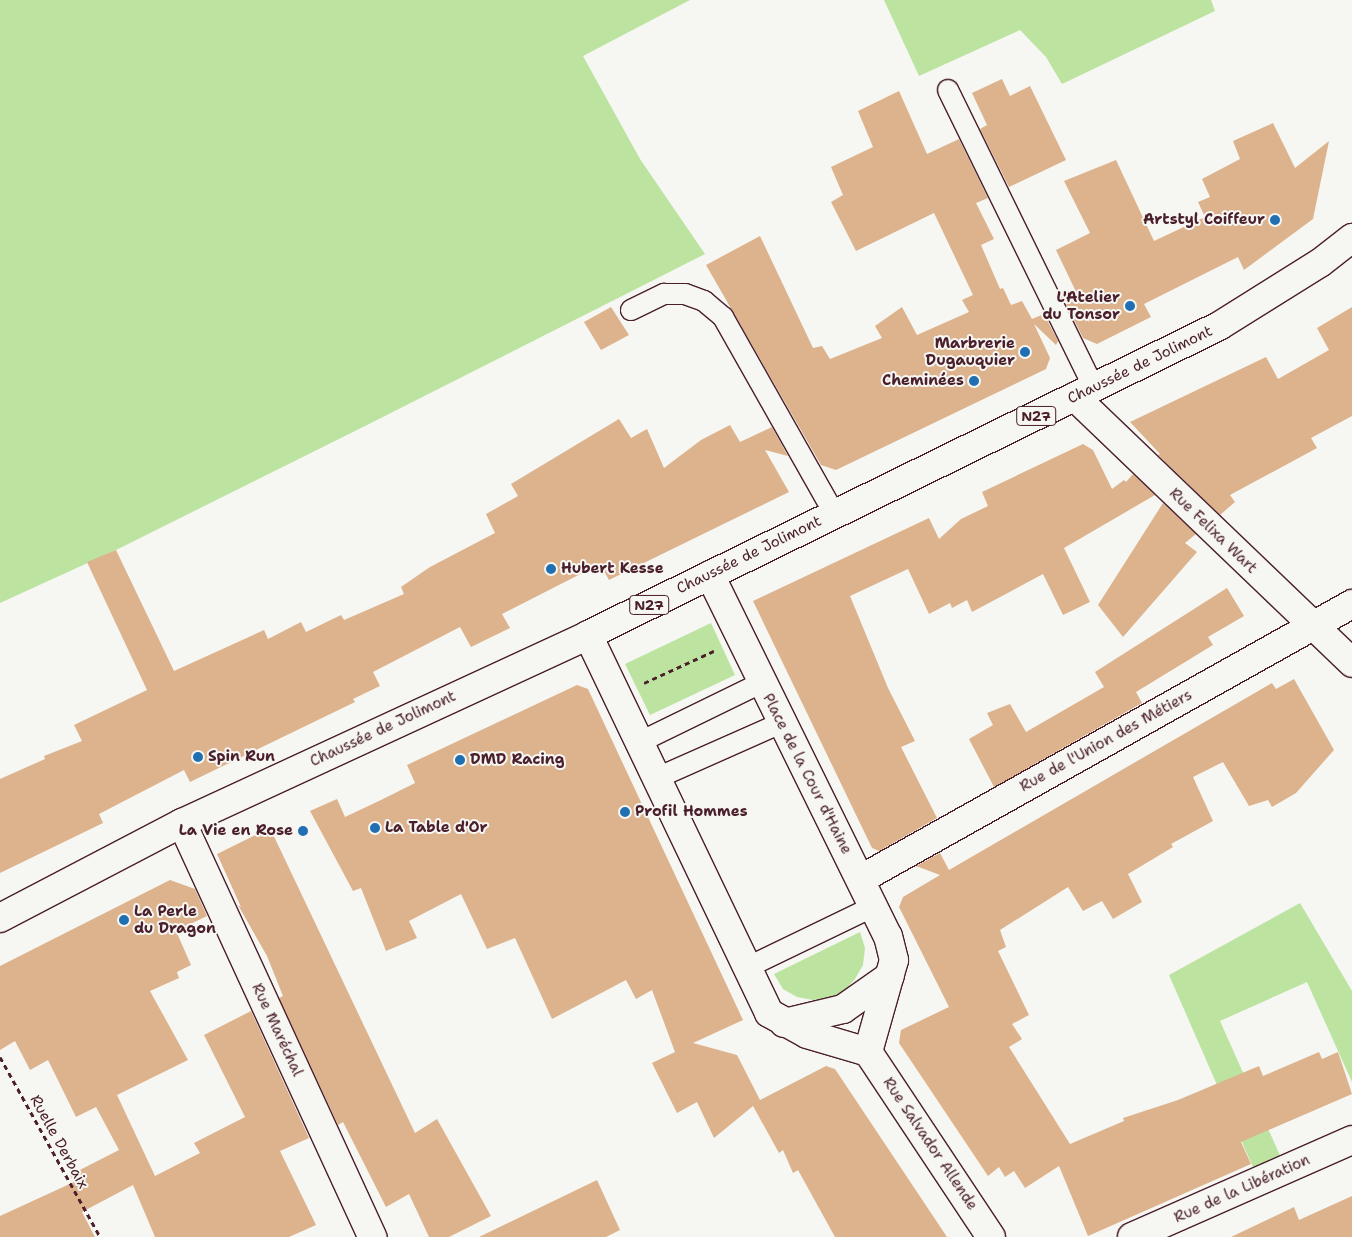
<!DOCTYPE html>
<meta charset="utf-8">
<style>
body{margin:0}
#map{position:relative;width:1352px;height:1237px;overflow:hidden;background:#f6f6f2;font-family:"Shantell Sans",sans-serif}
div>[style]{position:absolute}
.green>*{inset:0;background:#bce4a0}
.building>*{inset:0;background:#ddb38d}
.path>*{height:3px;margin-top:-1.5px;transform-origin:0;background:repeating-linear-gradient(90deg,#4a1f2b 0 5px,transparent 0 9px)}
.roads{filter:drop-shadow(1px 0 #4a1f2b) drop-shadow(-1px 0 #4a1f2b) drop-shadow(0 1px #4a1f2b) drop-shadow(0 -1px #4a1f2b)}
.lane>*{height:20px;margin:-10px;padding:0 10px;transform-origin:10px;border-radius:10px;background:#f6f6f2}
.street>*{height:28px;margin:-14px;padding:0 14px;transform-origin:14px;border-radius:14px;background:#f6f6f2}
.secondary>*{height:28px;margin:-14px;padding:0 14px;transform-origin:14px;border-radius:14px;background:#f6f6f2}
.primary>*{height:28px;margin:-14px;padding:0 14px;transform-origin:14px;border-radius:14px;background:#f6f6f2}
.dots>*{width:14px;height:14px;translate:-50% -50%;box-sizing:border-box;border:2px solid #f6f6f2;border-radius:50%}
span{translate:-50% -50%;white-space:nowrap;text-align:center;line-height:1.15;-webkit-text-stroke:4px #f6f6f2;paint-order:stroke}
.shield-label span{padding:1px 4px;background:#f6f6f2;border:1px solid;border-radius:4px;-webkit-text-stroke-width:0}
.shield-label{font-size:14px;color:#4a1f2b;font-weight:700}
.poi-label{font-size:15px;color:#4a1f2b;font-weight:700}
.right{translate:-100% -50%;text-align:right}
.left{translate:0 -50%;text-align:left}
.street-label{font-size:15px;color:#4a1f2b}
</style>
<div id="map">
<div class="green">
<div style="clip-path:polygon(0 0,690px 0,583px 56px,640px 159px,705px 254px,369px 424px,116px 550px,0 603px)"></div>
<div style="clip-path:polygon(884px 0,1211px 0,1215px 11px,1062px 84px,1046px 57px,1020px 30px,919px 76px)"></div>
<div style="clip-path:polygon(711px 623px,735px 675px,650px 715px,625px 664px)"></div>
<div style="clip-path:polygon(1300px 903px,1352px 991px,1352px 1082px,1307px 982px,1220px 1021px,1286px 1169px,1259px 1181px,1169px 975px)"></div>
<div style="clip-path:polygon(860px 932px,865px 948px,863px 965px,855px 979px,844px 991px,829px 998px,813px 1000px,797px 997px,783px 989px,774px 974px)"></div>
</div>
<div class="building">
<div style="clip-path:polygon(1002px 79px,1010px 96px,1030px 86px,1066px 160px,1009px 187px,980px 129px,987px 125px,972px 93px)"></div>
<div style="clip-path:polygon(899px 91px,927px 154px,959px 139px,988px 198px,976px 203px,994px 239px,981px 245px,1000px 289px,1003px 288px,1011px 305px,1022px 301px,1032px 319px,1044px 314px,1058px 341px,1056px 345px,1034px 324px,1050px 358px,1046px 369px,836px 470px,821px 465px,706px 265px,760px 236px,813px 348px,822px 346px,830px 359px,882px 338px,875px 326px,902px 307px,917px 335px,969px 312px,962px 300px,973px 295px,934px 213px,856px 251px,831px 202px,843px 195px,831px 167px,873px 147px,858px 111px)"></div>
<div style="clip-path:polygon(1273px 123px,1295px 168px,1329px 141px,1313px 219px,1244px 270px,1238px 257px,1144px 304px,1151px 317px,1097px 344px,1083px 338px,1066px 304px,1079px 298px,1056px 250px,1090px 233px,1064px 181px,1116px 160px,1154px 241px,1205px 217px,1198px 202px,1210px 197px,1202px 179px,1240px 159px,1233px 141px)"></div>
<div style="clip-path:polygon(611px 307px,629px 335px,601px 350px,584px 322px)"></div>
<div style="clip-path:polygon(1352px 307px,1352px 416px,1311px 438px,1317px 448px,1230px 495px,1235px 502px,1220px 515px,1158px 455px,1160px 454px,1130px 422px,1266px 357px,1278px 379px,1329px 350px,1317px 328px)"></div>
<div style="clip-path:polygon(619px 419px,631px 438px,647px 429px,664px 468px,701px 440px,730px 425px,740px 442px,772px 427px,788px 456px,765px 450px,789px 492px,609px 580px,600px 564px,502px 614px,510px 628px,471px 647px,460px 627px,373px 672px,380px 686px,353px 699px,355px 702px,190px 782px,184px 770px,99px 814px,103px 823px,0 873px,0 779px,45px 759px,44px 756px,82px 741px,74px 725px,147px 690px,87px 562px,116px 550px,174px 671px,264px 630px,268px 639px,301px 622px,306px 632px,341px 615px,344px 620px,404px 594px,401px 587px,430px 567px,495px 533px,486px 514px,518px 496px,511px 484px)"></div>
<div style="clip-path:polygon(1083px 444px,1093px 450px,1112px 489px,1124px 480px,1126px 482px,1133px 474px,1155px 495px,1064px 548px,1090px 602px,1063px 615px,1043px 574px,972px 612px,967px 600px,952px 608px,950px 603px,929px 614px,908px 569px,850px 596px,888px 688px,915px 741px,901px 747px,937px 818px,879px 851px,872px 848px,753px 601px,929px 518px,939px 539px,961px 519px,988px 506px,982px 492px)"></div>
<div style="clip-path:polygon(1163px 503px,1196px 534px,1185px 543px,1197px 552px,1123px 637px,1098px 605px)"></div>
<div style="clip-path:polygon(1227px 588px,1244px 616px,1208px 637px,1213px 645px,1136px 692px,1142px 703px,994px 787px,969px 739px,993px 725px,987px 713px,1010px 704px,1026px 732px,1104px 687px,1095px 672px)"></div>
<div style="clip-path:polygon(1294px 679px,1334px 750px,1296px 793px,1272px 807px,1268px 800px,1249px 806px,1223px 762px,1193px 777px,1213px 821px,1171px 844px,1173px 847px,1128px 874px,1142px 902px,1113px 919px,1102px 901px,1083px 911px,1068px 887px,1000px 930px,1006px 947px,998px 951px,1029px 1015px,1012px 1024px,1022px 1039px,1009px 1047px,1070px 1144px,1124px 1121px,1123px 1118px,1178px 1100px,1259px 1066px,1263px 1076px,1319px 1052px,1322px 1059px,1338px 1052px,1352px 1094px,1241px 1142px,1251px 1164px,1088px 1236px,1059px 1166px,1025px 1188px,1014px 1171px,1005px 1177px,999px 1167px,988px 1176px,899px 1043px,901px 1030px,949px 1007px,899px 907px,903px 897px,940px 875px,916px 866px,940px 853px,949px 870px,1272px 683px,1276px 689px)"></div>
<div style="clip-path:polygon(577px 685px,588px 689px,743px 1020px,693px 1043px,737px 1055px,760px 1100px,826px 1066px,835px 1069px,947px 1237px,835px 1237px,798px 1170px,793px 1173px,783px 1150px,779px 1153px,753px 1106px,714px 1138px,697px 1102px,677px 1113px,652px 1063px,675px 1052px,652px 990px,636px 999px,626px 980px,552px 1019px,515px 938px,487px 949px,461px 894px,409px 921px,417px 938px,386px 951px,361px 888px,353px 891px,310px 811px,337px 799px,345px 817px,381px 800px,415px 783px,407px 765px)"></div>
<div style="clip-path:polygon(270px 828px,415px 1133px,437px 1119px,491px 1216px,449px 1237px,429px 1237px,409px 1194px,386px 1207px,343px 1122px,338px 1125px,279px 998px,283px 996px,267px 956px,238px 905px,241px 907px,217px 854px)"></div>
<div style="clip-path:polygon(170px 880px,195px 889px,207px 916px,176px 931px,191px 965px,177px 972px,179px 978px,150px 991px,188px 1060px,117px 1095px,155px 1176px,200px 1153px,194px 1143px,245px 1117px,204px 1035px,251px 1011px,309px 1138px,280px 1151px,316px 1225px,289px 1237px,155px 1237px,133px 1185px,82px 1212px,95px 1237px,0 1237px,0 1216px,74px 1182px,70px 1175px,119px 1150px,96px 1107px,76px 1117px,48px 1060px,30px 1070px,15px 1041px,0 1050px,0 966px)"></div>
<div style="clip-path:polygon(597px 1180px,620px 1230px,606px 1237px,479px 1237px)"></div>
<div style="clip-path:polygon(1352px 1196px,1352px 1237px,1231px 1237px,1294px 1207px,1299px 1220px)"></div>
</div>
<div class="path">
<div style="left:644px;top:683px;width:77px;rotate:-24.6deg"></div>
<div style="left:0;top:1057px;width:206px;rotate:60.9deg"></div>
</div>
<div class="roads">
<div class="lane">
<div style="left:948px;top:90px;width:332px;rotate:63.9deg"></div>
<div style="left:631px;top:310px;width:37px;rotate:-26deg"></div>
<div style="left:664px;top:294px;width:21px"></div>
<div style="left:685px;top:294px;width:20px;rotate:20deg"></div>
<div style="left:704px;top:301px;width:25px;rotate:40deg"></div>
<div style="left:723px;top:317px;width:225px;rotate:60.5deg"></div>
<div style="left:640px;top:742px;width:135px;rotate:-26deg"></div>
<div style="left:657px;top:778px;width:136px;rotate:-23.9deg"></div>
<div style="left:746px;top:968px;width:142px;rotate:-25.8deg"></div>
</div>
<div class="street">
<div style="left:1075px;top:397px;width:384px;rotate:43.8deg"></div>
<div style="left:182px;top:823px;width:456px;rotate:65.3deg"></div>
<div style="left:861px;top:879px;width:563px;rotate:-29.25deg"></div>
<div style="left:784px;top:1023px;width:61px;rotate:-13.3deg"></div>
<div style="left:843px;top:1009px;width:57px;rotate:-35.1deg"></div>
<div style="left:1132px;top:1237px;width:240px;rotate:-23.8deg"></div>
</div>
<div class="secondary">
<div style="left:710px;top:575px;width:402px;rotate:63.8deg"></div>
<div style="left:888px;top:936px;width:25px;rotate:76deg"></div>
<div style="left:894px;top:960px;width:96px;rotate:105.8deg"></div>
<div style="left:588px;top:635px;width:419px;rotate:64.4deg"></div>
<div style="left:769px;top:1013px;width:43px;rotate:28.9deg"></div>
<div style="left:807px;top:1034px;width:64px;rotate:16.4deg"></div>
<div style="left:868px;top:1052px;width:222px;rotate:56.4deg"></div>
</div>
<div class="primary">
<div style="left:0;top:918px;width:205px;rotate:-27.6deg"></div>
<div style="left:182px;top:823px;width:447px;rotate:-24.8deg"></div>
<div style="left:588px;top:635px;width:703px;rotate:-26.09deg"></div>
<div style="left:1219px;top:326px;width:119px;rotate:-32deg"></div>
<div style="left:1320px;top:263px;width:41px;rotate:-38deg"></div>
</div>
</div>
<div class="dots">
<div style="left:1275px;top:220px;background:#1f6fb2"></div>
<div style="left:1130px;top:306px;background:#1f6fb2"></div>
<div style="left:1025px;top:352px;background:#1f6fb2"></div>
<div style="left:974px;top:381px;background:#1f6fb2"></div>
<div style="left:551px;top:569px;background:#1f6fb2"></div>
<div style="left:198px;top:757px;background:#1f6fb2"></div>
<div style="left:460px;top:760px;background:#1f6fb2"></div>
<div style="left:625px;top:812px;background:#1f6fb2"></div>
<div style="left:375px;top:828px;background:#1f6fb2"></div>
<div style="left:303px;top:831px;background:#1f6fb2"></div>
<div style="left:124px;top:920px;background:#1f6fb2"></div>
</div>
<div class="shield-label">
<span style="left:1036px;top:416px">N27</span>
<span style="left:649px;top:605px">N27</span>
</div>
<div class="poi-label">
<span class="right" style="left:1265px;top:220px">Artstyl Coiffeur</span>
<span class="right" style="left:1120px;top:306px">L'Atelier<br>du Tonsor</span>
<span class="right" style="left:1015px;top:352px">Marbrerie<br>Dugauquier</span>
<span class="right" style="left:964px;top:381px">Cheminées</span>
<span class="left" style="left:561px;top:569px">Hubert Kesse</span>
<span class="left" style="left:208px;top:757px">Spin Run</span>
<span class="left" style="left:470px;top:760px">DMD Racing</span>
<span class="left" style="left:635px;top:812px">Profil Hommes</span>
<span class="left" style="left:385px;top:828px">La Table d'Or</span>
<span class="right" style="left:293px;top:831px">La Vie en Rose</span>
<span class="left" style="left:134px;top:920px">La Perle<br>du Dragon</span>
</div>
<div class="street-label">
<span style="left:1140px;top:365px;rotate:-26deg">Chaussée de Jolimont</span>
<span style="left:1213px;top:531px;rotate:44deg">Rue Felixa Wart</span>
<span style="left:749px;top:555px;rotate:-26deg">Chaussée de Jolimont</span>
<span style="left:383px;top:729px;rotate:-25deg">Chaussée de Jolimont</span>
<span style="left:1106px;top:741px;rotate:-29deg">Rue de l'Union des Métiers</span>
<span style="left:807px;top:774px;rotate:63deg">Place de la Cour d'Haine</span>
<span style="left:277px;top:1030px;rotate:65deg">Rue Maréchal</span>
<span style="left:59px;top:1142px;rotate:61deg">Ruelle Derbaix</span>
<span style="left:930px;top:1144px;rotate:56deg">Rue Salvador Allende</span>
<span style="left:1242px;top:1189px;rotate:-24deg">Rue de la Libération</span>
</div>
</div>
